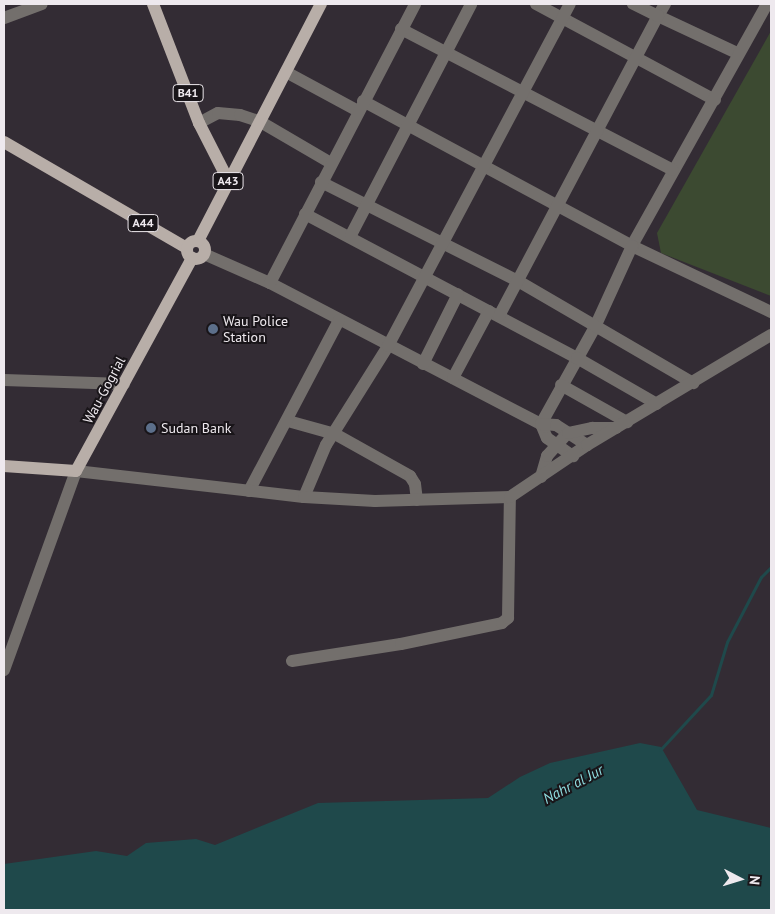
<!DOCTYPE html>
<style>
body{margin:0}
#map{position:relative;width:775px;height:914px;overflow:hidden;background:#332c34;font-family:"PT Sans",sans-serif}
div>[style]{position:absolute}
.green>*{inset:0;background:#3c4a31}
.water>*{inset:0;background:#1f494b}
.stream>*{height:3px;margin:-1.5px;padding:0 1.5px;transform-origin:1.5px;border-radius:1.5px;background:#1f494b}
.minor>*{height:12px;margin:-6px;padding:0 6px;transform-origin:6px;border-radius:6px;background:#736f6c}
.major>*{height:12px;margin:-6px;padding:0 6px;transform-origin:6px;border-radius:6px;background:#b8aea8}
.major>.ring{margin:-6px;padding:0;box-sizing:content-box;background:none;border:12px solid #b8aea8;border-radius:50%}
.dots>*{width:14px;height:14px;translate:-50% -50%;box-sizing:border-box;border:2px solid #191519;border-radius:50%}
span{translate:-50% -50%;white-space:nowrap;text-align:center;line-height:1.15;-webkit-text-stroke:4px #191519;paint-order:stroke}
.shield-label span{padding:1px 4px;background:#191519;border:1px solid;border-radius:4px;-webkit-text-stroke-width:0}
.shield-label{font-size:12px;color:#eee9ee;font-weight:700}
.poi-label{font-size:14px;color:#eee9ee}
.left{translate:0 -50%;text-align:left}
.street-label{font-size:14px;color:#eee9ee}
.water-label{font-size:15px;color:#8fdcdf;font-style:italic}
.frame{position:absolute;inset:0;border:5px solid #eee9ee;pointer-events:none}
.north{position:absolute;left:715px;top:854px;width:50px;height:50px;-webkit-text-stroke:4px #191519;paint-order:stroke;rotate:95deg;font-size:14px;font-weight:700;line-height:20px;text-align:center;color:#eee9ee}
.north::after{content:'';display:block;margin:auto;width:18px;height:22px;background:#eee9ee;clip-path:polygon(50% 0,100% 100%,50% 72%,0 100%)}
</style>
<div id="map">
<div class="green">
<div style="clip-path:polygon(771px 31px,771px 296px,661px 253px,657px 233px)"></div>
</div>
<div class="water">
<div style="clip-path:polygon(640px 743px,661px 747px,697px 810px,771px 828px,771px 910px,4px 910px,4px 864px,96px 851px,127px 856px,146px 843px,196px 839px,215px 845px,318px 803px,488px 798px,520px 777px,550px 763px)"></div>
</div>
<div class="stream">
<div style="left:660px;top:750px;width:75px;rotate:-47.2deg"></div>
<div style="left:711px;top:695px;width:55px;rotate:-73.2deg"></div>
<div style="left:727px;top:642px;width:73px;rotate:-62.4deg"></div>
<div style="left:761px;top:577px;width:14px;rotate:-45deg"></div>
</div>
<div class="minor">
<div style="left:536px;top:4px;width:203px;rotate:28.2deg"></div>
<div style="left:665px;top:4px;width:14px;rotate:120deg"></div>
<div style="left:658px;top:16px;width:89px;rotate:25.1deg"></div>
<div style="left:767px;top:4px;width:277px;rotate:119.2deg"></div>
<div style="left:632px;top:246px;width:154px;rotate:25.4deg"></div>
<div style="left:4px;top:18px;width:40px;rotate:-20.2deg"></div>
<div style="left:401px;top:29px;width:306px;rotate:27.4deg"></div>
<div style="left:286px;top:72px;width:82px;rotate:28.4deg"></div>
<div style="left:363px;top:101px;width:306px;rotate:28.3deg"></div>
<div style="left:632px;top:246px;width:89px;rotate:114.6deg"></div>
<div style="left:595px;top:327px;width:111px;rotate:119.1deg"></div>
<div style="left:199px;top:123px;width:21px;rotate:-28deg"></div>
<div style="left:218px;top:113px;width:22px;rotate:5deg"></div>
<div style="left:240px;top:115px;width:20px;rotate:18deg"></div>
<div style="left:259px;top:121px;width:83px;rotate:30.3deg"></div>
<div style="left:321px;top:182px;width:220px;rotate:26.7deg"></div>
<div style="left:518px;top:281px;width:203px;rotate:30.2deg"></div>
<div style="left:305px;top:214px;width:308px;rotate:27.9deg"></div>
<div style="left:577px;top:358px;width:92px;rotate:29.9deg"></div>
<div style="left:351px;top:235px;width:260px;rotate:-62.5deg"></div>
<div style="left:204px;top:254px;width:72px;rotate:23.7deg"></div>
<div style="left:270px;top:283px;width:305px;rotate:27.5deg"></div>
<div style="left:541px;top:424px;width:15px;rotate:67deg"></div>
<div style="left:547px;top:438px;width:32px;rotate:35deg"></div>
<div style="left:270px;top:283px;width:314px;rotate:-62.5deg"></div>
<div style="left:499px;top:316px;width:340px;rotate:-62.1deg"></div>
<div style="left:658px;top:16px;width:28px;rotate:-154deg"></div>
<div style="left:423px;top:364px;width:78px;rotate:-63.4deg"></div>
<div style="left:453px;top:378px;width:76px;rotate:-61.8deg"></div>
<div style="left:4px;top:380px;width:120px;rotate:1.9deg"></div>
<div style="left:561px;top:385px;width:76px;rotate:29.3deg"></div>
<div style="left:288px;top:421px;width:49px;rotate:15.5deg"></div>
<div style="left:335px;top:434px;width:86px;rotate:29.2deg"></div>
<div style="left:410px;top:476px;width:9px;rotate:58deg"></div>
<div style="left:415px;top:484px;width:16px;rotate:83deg"></div>
<div style="left:541px;top:424px;width:15px;rotate:4deg"></div>
<div style="left:556px;top:425px;width:37px;rotate:33deg"></div>
<div style="left:541px;top:477px;width:22px;rotate:-74deg"></div>
<div style="left:547px;top:456px;width:31px;rotate:-48deg"></div>
<div style="left:568px;top:433px;width:25px;rotate:-12deg"></div>
<div style="left:592px;top:428px;width:24px"></div>
<div style="left:249px;top:491px;width:193px;rotate:-62.2deg"></div>
<div style="left:304px;top:497px;width:56px;rotate:-67.1deg"></div>
<div style="left:326px;top:445px;width:117px;rotate:-57.9deg"></div>
<div style="left:388px;top:346px;width:387px;rotate:-62deg"></div>
<div style="left:292px;top:661px;width:110px;rotate:-8.9deg"></div>
<div style="left:401px;top:644px;width:103px;rotate:-11.7deg"></div>
<div style="left:502px;top:623px;width:8px;rotate:-40deg"></div>
<div style="left:508px;top:618px;width:121px;rotate:-89.1deg"></div>
<div style="left:4px;top:670px;width:212px;rotate:-70.1deg"></div>
<div style="left:76px;top:471px;width:229px;rotate:6.5deg"></div>
<div style="left:304px;top:497px;width:71px;rotate:3.2deg"></div>
<div style="left:375px;top:501px;width:135px;rotate:-1.7deg"></div>
<div style="left:510px;top:497px;width:93px;rotate:-34deg"></div>
<div style="left:587px;top:445px;width:214px;rotate:-30.9deg"></div>
</div>
<div class="major">
<div style="left:153px;top:4px;width:128px;rotate:68.9deg"></div>
<div style="left:199px;top:123px;width:64px;rotate:63deg"></div>
<div style="left:4px;top:142px;width:211px;rotate:30.1deg"></div>
<div class="ring" style="left:187px;top:241px;width:6px;height:6px"></div>
<div style="left:198px;top:241px;width:267px;rotate:-62.6deg"></div>
<div style="left:4px;top:466px;width:72px;rotate:4deg"></div>
<div style="left:76px;top:471px;width:243px;rotate:-61.4deg"></div>
</div>
<div class="dots">
<div style="left:213px;top:329px;background:#5c6f8a"></div>
<div style="left:151px;top:428px;background:#5c6f8a"></div>
</div>
<div class="shield-label">
<span style="left:188px;top:93px">B41</span>
<span style="left:228px;top:181px">A43</span>
<span style="left:143px;top:223px">A44</span>
</div>
<div class="poi-label">
<span class="left" style="left:223px;top:329px">Wau Police<br>Station</span>
<span class="left" style="left:161px;top:428px">Sudan Bank</span>
</div>
<div class="street-label">
<span style="left:104px;top:390px;rotate:-62deg">Wau-Gogrial</span>
</div>
<div class="water-label">
<span style="left:573px;top:784px;rotate:-28deg">Nahr al Jur</span>
</div>
<div class="frame"></div>
<div class="north">N</div>
</div>
